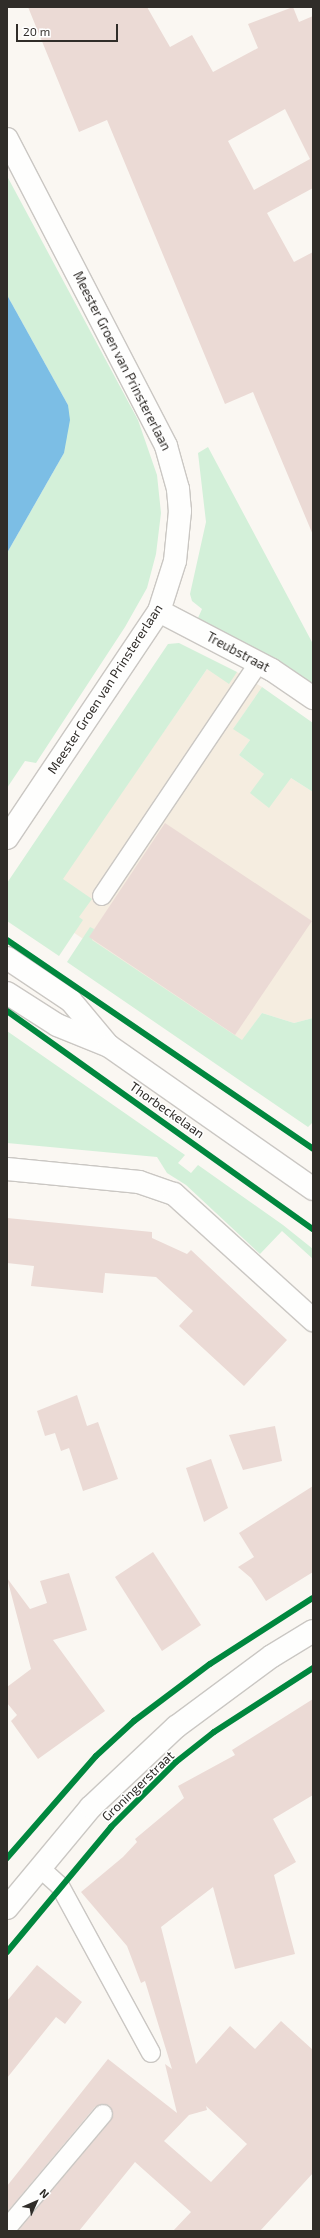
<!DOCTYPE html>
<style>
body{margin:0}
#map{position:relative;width:320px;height:2238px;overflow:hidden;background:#faf7f2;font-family:"Exo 2",sans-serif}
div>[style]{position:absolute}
.built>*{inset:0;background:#f5ede0}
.green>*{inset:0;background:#d3f0d9}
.water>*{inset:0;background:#7cbee5}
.building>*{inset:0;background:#ebdad5}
.roads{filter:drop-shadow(1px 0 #cac7c3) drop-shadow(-1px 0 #cac7c3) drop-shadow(0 1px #cac7c3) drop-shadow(0 -1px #cac7c3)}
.service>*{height:18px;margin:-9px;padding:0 9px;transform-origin:9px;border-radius:9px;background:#fefefd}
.minor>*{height:22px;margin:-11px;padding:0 11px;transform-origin:11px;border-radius:11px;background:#fefefd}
.tertiary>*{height:22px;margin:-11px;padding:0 11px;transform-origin:11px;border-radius:11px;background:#fefefd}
.cycleway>*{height:6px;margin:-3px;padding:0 3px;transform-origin:3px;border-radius:3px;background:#00873e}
span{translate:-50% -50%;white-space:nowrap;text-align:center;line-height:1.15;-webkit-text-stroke:3px #fff;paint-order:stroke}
.street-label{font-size:13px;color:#302d29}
.frame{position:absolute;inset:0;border:8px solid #302d29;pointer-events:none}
.north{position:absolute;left:16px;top:2182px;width:40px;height:40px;-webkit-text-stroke:3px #fff;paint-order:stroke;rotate:45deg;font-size:11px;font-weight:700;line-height:16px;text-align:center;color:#302d29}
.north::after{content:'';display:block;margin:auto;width:14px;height:18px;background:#302d29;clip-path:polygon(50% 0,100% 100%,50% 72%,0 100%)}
.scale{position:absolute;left:16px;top:24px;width:102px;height:18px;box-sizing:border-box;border:2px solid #302d29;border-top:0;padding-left:5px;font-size:12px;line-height:14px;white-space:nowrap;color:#302d29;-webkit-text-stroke:3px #fff;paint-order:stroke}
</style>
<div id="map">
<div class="built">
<div style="clip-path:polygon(207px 669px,237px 672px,262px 687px,234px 728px,250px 740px,239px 755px,264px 774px,291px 778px,313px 792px,313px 1018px,294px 1023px,262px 1013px,239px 1045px,70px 930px,62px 879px)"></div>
</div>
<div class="green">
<div style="clip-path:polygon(7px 176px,138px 420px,157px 475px,161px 513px,156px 554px,147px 588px,125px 627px,36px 763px,25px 761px,7px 788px,7px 553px,64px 453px,68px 405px,7px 295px)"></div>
<div style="clip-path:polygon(208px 447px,313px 644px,313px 684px,198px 618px,202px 609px,192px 601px,190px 594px,206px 522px,198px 453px)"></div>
<div style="clip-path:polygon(179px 643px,237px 672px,229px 684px,207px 669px,63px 879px,92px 899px,79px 917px,83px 920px,59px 956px,7px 921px,7px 883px,168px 644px)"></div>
<div style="clip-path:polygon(262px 687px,313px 723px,313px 792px,291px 778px,269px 808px,250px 793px,264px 774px,239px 755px,250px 740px,233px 729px)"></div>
<div style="clip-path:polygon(90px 927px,94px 929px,92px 940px,242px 1040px,262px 1013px,294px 1023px,313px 1018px,313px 1122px,308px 1127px,67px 962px)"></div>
<div style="clip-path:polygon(7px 1031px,185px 1155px,178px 1163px,191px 1173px,198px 1165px,283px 1225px,313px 1249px,313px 1259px,282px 1231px,260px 1254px,186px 1185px,167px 1173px,157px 1157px,7px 1143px)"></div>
</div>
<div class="water">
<div style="clip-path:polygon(7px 295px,68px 405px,70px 420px,64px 453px,7px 553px)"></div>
</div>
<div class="building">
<div style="clip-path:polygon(evenodd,28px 7px,147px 7px,170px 47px,192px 35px,213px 72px,258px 48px,248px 24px,293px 7px,299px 22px,313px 16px,313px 188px,267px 213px,294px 262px,313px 252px,313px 535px,253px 392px,225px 404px,107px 120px,79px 132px,28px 7px,285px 109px,310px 159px,254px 190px,228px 141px,285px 109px)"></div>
<div style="clip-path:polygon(165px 823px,312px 921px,235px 1035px,89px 937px)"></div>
<div style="clip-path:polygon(7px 1218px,152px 1232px,152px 1238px,187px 1254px,191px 1250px,287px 1340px,244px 1386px,179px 1326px,193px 1311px,156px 1277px,105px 1273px,103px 1293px,31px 1286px,34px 1266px,7px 1263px)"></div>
<div style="clip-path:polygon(77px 1395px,87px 1426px,98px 1422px,118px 1479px,83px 1491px,69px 1448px,61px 1451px,55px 1433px,45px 1436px,37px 1411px)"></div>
<div style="clip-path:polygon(275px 1426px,282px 1461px,243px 1470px,229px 1435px)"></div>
<div style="clip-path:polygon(211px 1459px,228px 1508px,204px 1522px,186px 1468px)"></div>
<div style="clip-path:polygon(313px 1486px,313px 1572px,266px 1601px,251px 1578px,238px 1567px,254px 1557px,239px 1533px)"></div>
<div style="clip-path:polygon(153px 1552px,201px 1625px,162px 1651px,115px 1577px)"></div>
<div style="clip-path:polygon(69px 1573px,87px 1630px,53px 1640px,105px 1711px,38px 1759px,11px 1721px,17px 1715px,7px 1703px,7px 1687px,31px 1669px,7px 1578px,30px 1609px,47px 1603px,40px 1581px)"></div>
<div style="clip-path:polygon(evenodd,313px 1699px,313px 1795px,273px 1819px,296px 1862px,274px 1875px,295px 1954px,235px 1969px,213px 1887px,161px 1927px,196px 2064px,230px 2026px,255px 2049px,281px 2021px,313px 2050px,313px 2173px,260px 2231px,173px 2231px,191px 2212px,135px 2162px,79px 2231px,18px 2231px,111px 2120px,110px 2106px,104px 2104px,95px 2107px,7px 2212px,7px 2186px,108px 2059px,177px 2113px,165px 2064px,172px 2069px,145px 1981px,141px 1983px,127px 1946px,81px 1892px,123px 1857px,137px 1842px,135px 1839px,184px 1798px,178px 1786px,235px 1755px,232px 1750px,313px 1699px,206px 2106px,247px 2144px,211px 2182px,164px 2141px,189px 2115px,207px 2110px,206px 2106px)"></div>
<div style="clip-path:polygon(37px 1965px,82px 2002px,65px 2024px,56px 2017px,7px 2078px,7px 2001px)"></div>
</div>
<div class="roads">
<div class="service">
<div style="left:102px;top:896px;width:282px;rotate:-56.1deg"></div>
<div style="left:40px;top:1868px;width:27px;rotate:42deg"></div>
<div style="left:60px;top:1886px;width:190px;rotate:61.4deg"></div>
<div style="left:7px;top:2228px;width:149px;rotate:-49.9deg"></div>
</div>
<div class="minor">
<div style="left:159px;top:611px;width:127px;rotate:27.6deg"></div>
<div style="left:272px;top:670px;width:50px;rotate:34.3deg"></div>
<div style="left:7px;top:1169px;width:133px;rotate:5.6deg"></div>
<div style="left:139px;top:1182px;width:37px;rotate:19deg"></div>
<div style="left:174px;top:1194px;width:188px;rotate:42.2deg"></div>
</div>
<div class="tertiary">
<div style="left:7px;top:139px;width:346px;rotate:62.6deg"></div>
<div style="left:166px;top:446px;width:45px;rotate:74.4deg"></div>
<div style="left:178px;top:489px;width:22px;rotate:85deg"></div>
<div style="left:180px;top:511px;width:50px;rotate:95.7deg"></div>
<div style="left:175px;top:561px;width:52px;rotate:107.7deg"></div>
<div style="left:159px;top:611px;width:273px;rotate:123.8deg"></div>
<div style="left:7px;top:958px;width:77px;rotate:33.9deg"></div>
<div style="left:71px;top:1001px;width:56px;rotate:50.1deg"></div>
<div style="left:7px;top:993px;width:59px;rotate:32.6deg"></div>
<div style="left:57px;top:1025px;width:56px;rotate:22deg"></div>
<div style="left:109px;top:1046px;width:249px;rotate:35deg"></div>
<div style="left:7px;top:1908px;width:131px;rotate:-50.3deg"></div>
<div style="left:91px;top:1807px;width:117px;rotate:-43.3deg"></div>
<div style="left:176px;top:1727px;width:119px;rotate:-36.5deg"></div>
<div style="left:272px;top:1656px;width:48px;rotate:-31.4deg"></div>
</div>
</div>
<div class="cycleway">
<div style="left:7px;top:940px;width:371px;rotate:34.3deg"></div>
<div style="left:7px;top:1011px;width:376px;rotate:35.5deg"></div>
<div style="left:7px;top:1858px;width:135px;rotate:-48.9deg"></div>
<div style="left:96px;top:1756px;width:52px;rotate:-42.6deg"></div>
<div style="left:134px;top:1721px;width:95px;rotate:-36.9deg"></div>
<div style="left:210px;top:1664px;width:122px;rotate:-32.7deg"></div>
<div style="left:7px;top:1952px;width:163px;rotate:-50.2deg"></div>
<div style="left:111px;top:1827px;width:92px;rotate:-45deg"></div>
<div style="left:176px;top:1762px;width:48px;rotate:-38.3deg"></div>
<div style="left:214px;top:1732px;width:118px;rotate:-32.9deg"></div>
</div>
<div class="street-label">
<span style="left:122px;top:361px;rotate:63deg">Meester Groen van Prinstererlaan</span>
<span style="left:238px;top:652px;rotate:28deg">Treubstraat</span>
<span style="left:105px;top:689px;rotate:-57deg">Meester Groen van Prinstererlaan</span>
<span style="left:167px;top:1110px;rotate:35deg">Thorbeckelaan</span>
<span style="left:138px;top:1786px;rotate:-44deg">Groningerstraat</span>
</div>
<div class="frame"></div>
<div class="north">N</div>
<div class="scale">20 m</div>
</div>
